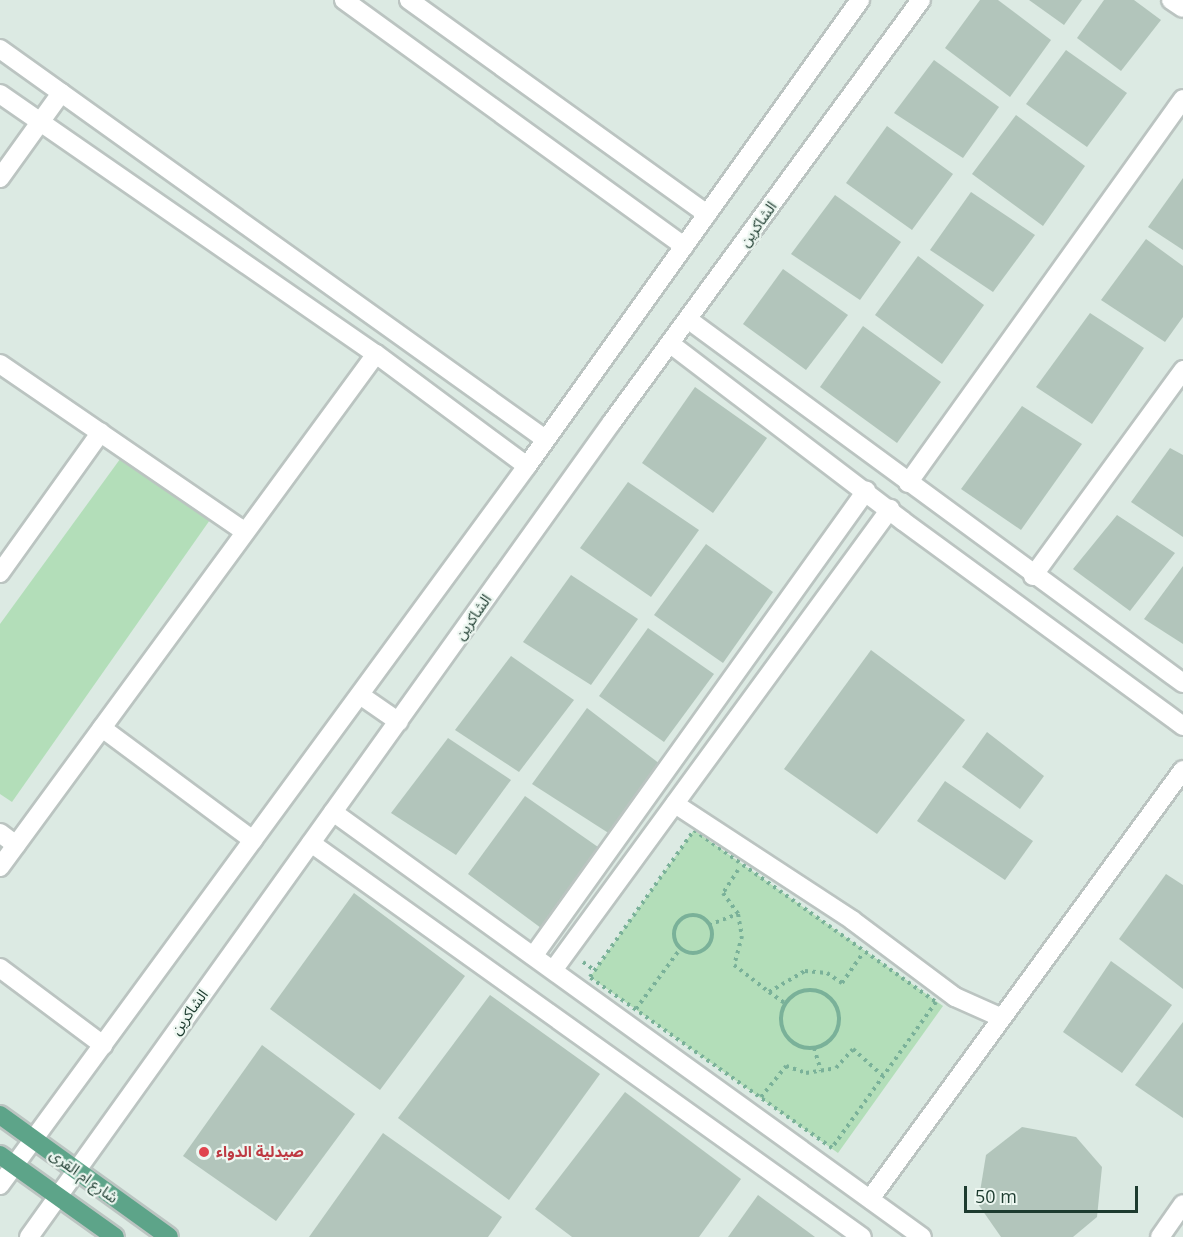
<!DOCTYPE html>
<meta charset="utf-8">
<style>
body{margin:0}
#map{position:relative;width:1183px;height:1237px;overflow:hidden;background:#dceae3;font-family:"Open Sans","Noto Sans Arabic",sans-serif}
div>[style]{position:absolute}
.green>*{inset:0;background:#b3deb9}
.building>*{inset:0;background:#b2c5bb}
.path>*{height:4px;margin-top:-2px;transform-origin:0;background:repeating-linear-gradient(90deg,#7ab199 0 3px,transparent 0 7.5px)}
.path>.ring{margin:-2px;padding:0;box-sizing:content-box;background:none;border:4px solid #7ab199;border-radius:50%}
.roads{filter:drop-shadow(2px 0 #bbc4c1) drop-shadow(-2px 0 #bbc4c1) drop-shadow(0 2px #bbc4c1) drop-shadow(0 -2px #bbc4c1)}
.minor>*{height:18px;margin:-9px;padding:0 9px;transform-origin:9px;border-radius:9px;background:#fff}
.major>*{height:18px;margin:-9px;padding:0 9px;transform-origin:9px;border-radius:9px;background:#5da489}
.dots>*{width:16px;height:16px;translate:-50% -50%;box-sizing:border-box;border:3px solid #edf7f1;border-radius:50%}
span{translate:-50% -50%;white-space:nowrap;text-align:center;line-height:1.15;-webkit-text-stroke:4.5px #edf7f1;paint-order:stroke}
.street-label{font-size:15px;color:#1d3b2f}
.health-label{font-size:15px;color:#be3a42;font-weight:700}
.left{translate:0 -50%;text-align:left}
.scale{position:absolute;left:964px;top:1186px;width:174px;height:27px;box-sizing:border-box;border:3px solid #1d3b2f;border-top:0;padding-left:8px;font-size:18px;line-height:21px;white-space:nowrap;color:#1d3b2f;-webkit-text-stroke:4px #edf7f1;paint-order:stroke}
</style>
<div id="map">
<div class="green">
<div style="clip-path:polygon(123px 455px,212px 517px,12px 802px,0 794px,0 624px)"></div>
<div style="clip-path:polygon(694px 830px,943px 1006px,838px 1153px,590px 977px)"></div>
</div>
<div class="building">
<div style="clip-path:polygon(980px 0,998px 0,1051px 40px,1010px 97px,945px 48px)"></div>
<div style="clip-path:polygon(1029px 0,1082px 0,1064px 25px)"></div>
<div style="clip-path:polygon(1104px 0,1134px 0,1161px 20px,1121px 71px,1077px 38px)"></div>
<div style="clip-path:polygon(1066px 50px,1127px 93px,1087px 147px,1026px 104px)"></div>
<div style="clip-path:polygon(934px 60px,999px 107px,963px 158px,894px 113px)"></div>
<div style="clip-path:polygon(1016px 115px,1085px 166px,1043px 226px,972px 174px)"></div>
<div style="clip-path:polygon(887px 126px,953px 174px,912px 230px,846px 183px)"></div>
<div style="clip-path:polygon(1183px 178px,1183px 250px,1148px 227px)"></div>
<div style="clip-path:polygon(971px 192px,1035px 235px,993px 292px,930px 250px)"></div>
<div style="clip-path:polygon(835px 195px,901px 242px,860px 300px,791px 254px)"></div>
<div style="clip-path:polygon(1146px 239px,1183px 266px,1183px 317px,1165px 342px,1101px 300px)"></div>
<div style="clip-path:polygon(918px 256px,984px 305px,942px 364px,875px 315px)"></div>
<div style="clip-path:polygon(783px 269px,848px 315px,806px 370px,743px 324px)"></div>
<div style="clip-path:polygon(1090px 313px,1144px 348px,1092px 424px,1036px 387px)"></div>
<div style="clip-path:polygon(863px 326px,941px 382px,897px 443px,820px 387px)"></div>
<div style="clip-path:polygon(695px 387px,767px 438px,713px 513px,642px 463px)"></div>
<div style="clip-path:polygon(1022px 406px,1082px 444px,1021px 530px,961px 489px)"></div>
<div style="clip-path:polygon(1170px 448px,1183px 455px,1183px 537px,1131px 502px)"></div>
<div style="clip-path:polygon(628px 482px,699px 530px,651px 597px,580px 548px)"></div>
<div style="clip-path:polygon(1117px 515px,1175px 553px,1130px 611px,1073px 569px)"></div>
<div style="clip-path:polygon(706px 544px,773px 592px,723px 663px,654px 615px)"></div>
<div style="clip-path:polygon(1183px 566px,1183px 644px,1144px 619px)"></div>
<div style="clip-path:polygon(571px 575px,638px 619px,591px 685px,523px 642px)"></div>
<div style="clip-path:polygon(648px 628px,714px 674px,664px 742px,599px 696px)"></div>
<div style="clip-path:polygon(871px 650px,965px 720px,877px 834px,784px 769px)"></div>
<div style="clip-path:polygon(511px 656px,574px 700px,519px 772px,455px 730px)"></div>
<div style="clip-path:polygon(587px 708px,660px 764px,610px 834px,532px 784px)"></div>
<div style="clip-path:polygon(987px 732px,1044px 776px,1020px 809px,962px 767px)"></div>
<div style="clip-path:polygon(448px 738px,511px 780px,456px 855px,391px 813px)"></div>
<div style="clip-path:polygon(945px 781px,1033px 841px,1005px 880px,917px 821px)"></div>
<div style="clip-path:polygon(525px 796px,598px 847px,541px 928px,468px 874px)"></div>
<div style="clip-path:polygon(1166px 874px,1183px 885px,1183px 989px,1119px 939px)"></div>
<div style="clip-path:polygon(354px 893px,465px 976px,380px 1090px,270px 1009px)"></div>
<div style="clip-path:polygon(1111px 961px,1172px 1005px,1122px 1073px,1063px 1032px)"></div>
<div style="clip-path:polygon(490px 995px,600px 1074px,509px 1200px,398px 1118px)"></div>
<div style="clip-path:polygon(1183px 1022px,1183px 1118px,1135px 1085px)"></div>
<div style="clip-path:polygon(262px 1045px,355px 1114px,276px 1221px,183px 1156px)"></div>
<div style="clip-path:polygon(625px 1092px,741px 1179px,699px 1237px,572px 1237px,535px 1209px)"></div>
<div style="clip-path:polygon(1022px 1127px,1076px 1137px,1102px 1167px,1097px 1217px,1073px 1237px,1001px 1237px,978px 1204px,986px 1155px)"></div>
<div style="clip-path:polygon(383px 1133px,502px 1217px,488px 1237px,309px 1237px)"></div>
<div style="clip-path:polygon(758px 1195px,815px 1237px,728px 1237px)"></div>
</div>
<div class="path">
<div style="left:694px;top:830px;width:297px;rotate:35.4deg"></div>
<div style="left:936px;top:1002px;width:179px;rotate:125.5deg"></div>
<div style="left:832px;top:1148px;width:296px;rotate:-144.8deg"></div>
<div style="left:590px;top:977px;width:180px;rotate:-54.7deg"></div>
<div style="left:738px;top:870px;width:27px;rotate:123deg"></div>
<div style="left:723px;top:893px;width:26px;rotate:54deg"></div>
<div style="left:738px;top:914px;width:22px;rotate:80deg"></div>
<div style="left:742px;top:936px;width:30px;rotate:105deg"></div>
<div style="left:734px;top:965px;width:44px;rotate:37.6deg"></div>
<div style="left:769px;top:992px;width:42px;rotate:-30.3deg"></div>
<div style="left:805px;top:971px;width:22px;rotate:5deg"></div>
<div style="left:827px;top:973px;width:18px;rotate:34deg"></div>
<div style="left:842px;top:983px;width:37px;rotate:-55deg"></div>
<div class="ring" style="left:674px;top:915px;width:34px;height:34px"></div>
<div style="left:709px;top:925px;width:31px;rotate:-21deg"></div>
<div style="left:583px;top:962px;width:14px;rotate:36deg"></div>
<div class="ring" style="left:781px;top:990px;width:54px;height:54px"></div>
<div style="left:769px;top:992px;width:21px;rotate:35deg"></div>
<div style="left:636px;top:1009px;width:74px;rotate:-53.7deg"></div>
<div style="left:814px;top:1048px;width:24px;rotate:73deg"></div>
<div style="left:761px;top:1097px;width:40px;rotate:-51deg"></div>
<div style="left:786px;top:1066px;width:21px;rotate:19deg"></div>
<div style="left:806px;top:1073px;width:30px;rotate:-9deg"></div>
<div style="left:836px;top:1068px;width:25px;rotate:-48deg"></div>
<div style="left:853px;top:1049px;width:40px;rotate:42deg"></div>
</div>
<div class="roads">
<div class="minor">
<div style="left:344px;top:0;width:420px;rotate:35.9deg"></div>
<div style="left:409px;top:0;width:367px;rotate:35.7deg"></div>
<div style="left:1171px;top:0;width:14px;rotate:34deg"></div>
<div style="left:0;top:49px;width:670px;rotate:35.59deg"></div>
<div style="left:0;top:94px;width:457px;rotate:34.7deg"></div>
<div style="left:376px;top:354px;width:188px;rotate:36.6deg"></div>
<div style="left:0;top:178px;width:105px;rotate:-54.3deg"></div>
<div style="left:689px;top:320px;width:613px;rotate:36.31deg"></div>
<div style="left:672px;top:345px;width:290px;rotate:37.3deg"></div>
<div style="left:903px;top:521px;width:347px;rotate:36.2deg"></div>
<div style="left:0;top:364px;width:297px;rotate:34.4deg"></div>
<div style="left:908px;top:483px;width:472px;rotate:-54.4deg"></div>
<div style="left:0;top:573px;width:173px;rotate:-54.4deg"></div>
<div style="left:1033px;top:576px;width:255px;rotate:-53.9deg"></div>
<div style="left:360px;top:695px;width:47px;rotate:34.7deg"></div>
<div style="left:102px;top:728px;width:188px;rotate:36.6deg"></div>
<div style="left:675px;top:804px;width:212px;rotate:33.2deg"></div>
<div style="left:852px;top:920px;width:129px;rotate:36.8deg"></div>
<div style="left:955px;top:997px;width:51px;rotate:24.1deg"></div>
<div style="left:333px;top:812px;width:726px;rotate:35.81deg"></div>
<div style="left:0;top:833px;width:20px;rotate:37deg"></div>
<div style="left:311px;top:843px;width:677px;rotate:35.57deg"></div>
<div style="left:0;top:867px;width:636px;rotate:-53.76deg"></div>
<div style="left:534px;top:955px;width:571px;rotate:-54.42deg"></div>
<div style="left:0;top:968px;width:129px;rotate:36.8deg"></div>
<div style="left:554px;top:969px;width:570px;rotate:-53.85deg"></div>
<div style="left:0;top:1185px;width:891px;rotate:-53.76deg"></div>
<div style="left:527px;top:466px;width:573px;rotate:-54.45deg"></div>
<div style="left:870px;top:1199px;width:531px;rotate:-53.89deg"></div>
<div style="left:29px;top:1237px;width:1002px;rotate:-54.42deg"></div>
<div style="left:612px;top:422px;width:523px;rotate:-53.79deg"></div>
<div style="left:1160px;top:1237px;width:40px;rotate:-55.1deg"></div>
</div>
<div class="major">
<div style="left:0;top:1115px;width:208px;rotate:35.8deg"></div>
<div style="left:0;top:1155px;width:141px;rotate:35.5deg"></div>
</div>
</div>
<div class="dots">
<div style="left:204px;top:1152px;background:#e0444e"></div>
</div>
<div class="street-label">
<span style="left:758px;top:224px;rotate:-54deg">الشاكرين</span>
<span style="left:473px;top:617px;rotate:-55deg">الشاكرين</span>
<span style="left:189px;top:1012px;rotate:-54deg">الشاكرين</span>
<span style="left:84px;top:1176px;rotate:36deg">شارع ام القرى</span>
</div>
<div class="health-label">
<span class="left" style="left:216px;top:1152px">صيدلية الدواء</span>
</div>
<div class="scale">50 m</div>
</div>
